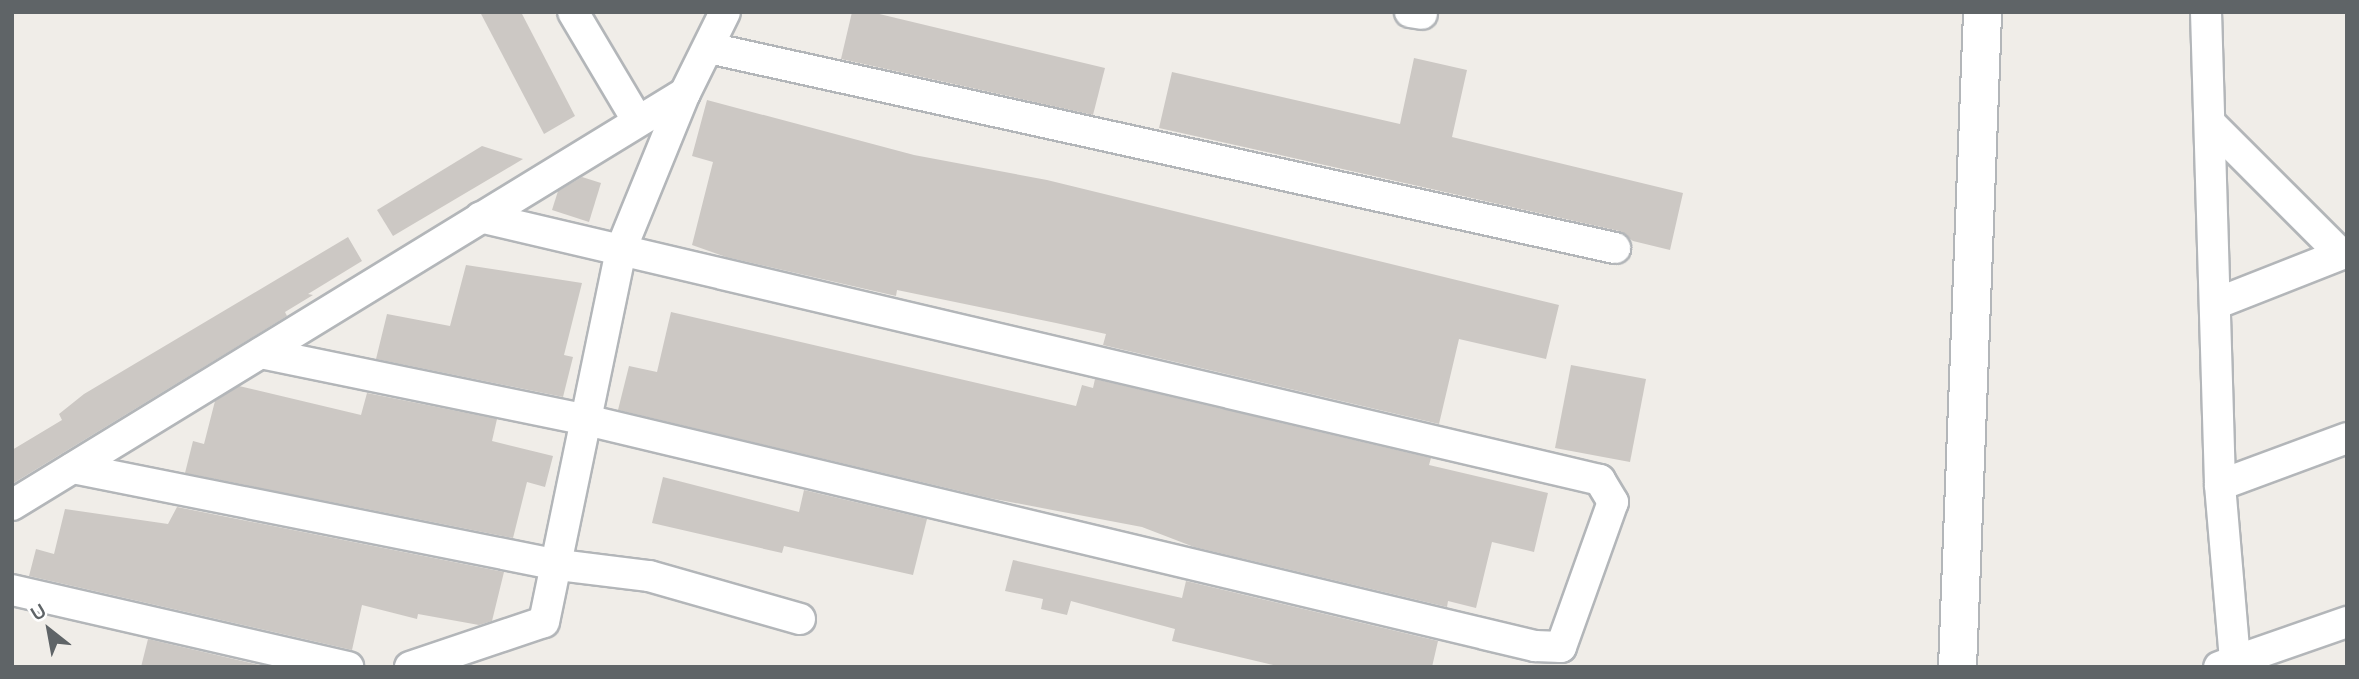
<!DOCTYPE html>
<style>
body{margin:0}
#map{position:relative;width:2359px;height:679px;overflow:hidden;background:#f0ede8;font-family:Mulish,sans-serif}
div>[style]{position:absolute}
.building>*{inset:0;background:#ccc8c4}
.roads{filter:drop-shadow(2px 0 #b3b6b9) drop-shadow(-2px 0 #b3b6b9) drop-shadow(0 2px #b3b6b9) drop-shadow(0 -2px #b3b6b9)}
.minor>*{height:30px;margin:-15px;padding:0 15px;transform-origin:15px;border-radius:15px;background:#fff}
.tertiary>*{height:37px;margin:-18.5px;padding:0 18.5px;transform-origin:18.5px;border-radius:18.5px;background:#fff}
span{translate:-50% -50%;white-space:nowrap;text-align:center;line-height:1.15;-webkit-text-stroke:5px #fff;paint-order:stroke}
.frame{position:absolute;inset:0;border:14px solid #5f6467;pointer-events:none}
.north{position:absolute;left:14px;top:595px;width:70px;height:70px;-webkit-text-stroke:5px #fff;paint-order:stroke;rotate:329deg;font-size:19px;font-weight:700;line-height:28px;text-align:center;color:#5f6467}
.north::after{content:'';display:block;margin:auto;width:24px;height:32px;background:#5f6467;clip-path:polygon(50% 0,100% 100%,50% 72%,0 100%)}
</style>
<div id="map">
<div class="building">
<div style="clip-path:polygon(480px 12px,521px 12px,575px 116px,544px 134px)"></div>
<div style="clip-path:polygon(852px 12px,871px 12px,1105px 68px,1093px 115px,841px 59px)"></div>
<div style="clip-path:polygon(1414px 58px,1467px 70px,1452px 137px,1683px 193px,1670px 250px,1633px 241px,1619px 231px,1159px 128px,1172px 72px,1400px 124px)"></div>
<div style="clip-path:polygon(707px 100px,914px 155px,1047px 180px,1559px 305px,1546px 359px,1459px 339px,1439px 424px,1103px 345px,1106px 334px,1056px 323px,897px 290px,896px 296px,726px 257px,692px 245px,713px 162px,692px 156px)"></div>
<div style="clip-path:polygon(482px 146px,523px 159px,393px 236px,377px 210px)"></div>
<div style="clip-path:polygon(582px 177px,601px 183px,589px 222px,552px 210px,558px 191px)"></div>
<div style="clip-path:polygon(348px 237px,362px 261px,308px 294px,313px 295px,285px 312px,287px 316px,12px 484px,12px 450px,62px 420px,59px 414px,84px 394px)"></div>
<div style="clip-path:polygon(466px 265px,582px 283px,564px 355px,573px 357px,563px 397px,376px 359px,387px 314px,450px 326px)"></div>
<div style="clip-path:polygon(671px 312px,1076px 406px,1082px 385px,1093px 388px,1095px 379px,1431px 458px,1429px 465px,1548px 493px,1534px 552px,1492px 542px,1476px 608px,1448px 601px,1447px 607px,1194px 547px,1142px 527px,989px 498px,618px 410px,629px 366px,657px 372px)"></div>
<div style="clip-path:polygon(1571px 365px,1646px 379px,1630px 462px,1555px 448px)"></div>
<div style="clip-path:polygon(239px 386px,361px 415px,367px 393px,497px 419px,492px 441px,553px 456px,545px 487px,527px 482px,513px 538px,185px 473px,193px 441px,204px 444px,215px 401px)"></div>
<div style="clip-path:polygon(663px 477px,799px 512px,804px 490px,927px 519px,913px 575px,784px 546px,782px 553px,652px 523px)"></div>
<div style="clip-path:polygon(177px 507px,504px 572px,492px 621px,479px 625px,418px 614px,417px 619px,362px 605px,352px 650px,29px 576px,36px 549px,54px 554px,65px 509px,168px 524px)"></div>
<div style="clip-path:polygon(1013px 560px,1182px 598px,1186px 581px,1438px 641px,1432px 667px,1282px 667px,1172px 641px,1175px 629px,1071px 601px,1067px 615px,1041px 609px,1043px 599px,1005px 591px)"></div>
<div style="clip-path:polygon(148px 639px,264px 666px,263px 667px,141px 667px)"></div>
</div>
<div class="roads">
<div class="minor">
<div style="left:573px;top:12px;width:126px;rotate:59.3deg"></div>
<div style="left:1410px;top:12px;width:12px;rotate:9deg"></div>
<div style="left:2206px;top:12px;width:473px;rotate:88.3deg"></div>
<div style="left:2220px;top:485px;width:177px;rotate:85.1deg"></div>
<div style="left:2235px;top:661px;width:17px;rotate:159deg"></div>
<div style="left:709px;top:48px;width:928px;rotate:12.45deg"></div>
<div style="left:2211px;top:124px;width:184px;rotate:45deg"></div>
<div style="left:2215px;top:304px;width:142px;rotate:-21.5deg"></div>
<div style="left:261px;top:353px;width:328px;rotate:11.6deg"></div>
<div style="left:582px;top:419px;width:980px;rotate:13.4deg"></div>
<div style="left:1535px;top:646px;width:26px;rotate:2deg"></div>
<div style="left:1561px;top:647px;width:154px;rotate:-70.3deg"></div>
<div style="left:1613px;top:502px;width:26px;rotate:-121deg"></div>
<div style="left:1600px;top:480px;width:1150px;rotate:-166.79deg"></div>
<div style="left:73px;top:468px;width:496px;rotate:11.3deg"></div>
<div style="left:559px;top:565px;width:91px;rotate:7deg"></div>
<div style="left:649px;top:576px;width:157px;rotate:15.9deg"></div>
<div style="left:2220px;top:485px;width:135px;rotate:-20.3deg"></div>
<div style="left:12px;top:505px;width:789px;rotate:-31.47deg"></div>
<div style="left:12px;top:590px;width:345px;rotate:12.9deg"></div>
<div style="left:2235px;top:661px;width:119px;rotate:-19.2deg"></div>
<div style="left:410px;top:667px;width:141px;rotate:-18.6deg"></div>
<div style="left:544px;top:622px;width:383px;rotate:-78.3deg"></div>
<div style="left:622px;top:247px;width:166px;rotate:-67.8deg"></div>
<div style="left:685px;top:93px;width:90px;rotate:-63.7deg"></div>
</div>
<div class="tertiary">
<div style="left:1957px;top:667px;width:655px;rotate:-87.81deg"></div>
</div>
</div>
<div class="frame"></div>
<div class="north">U</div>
</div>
